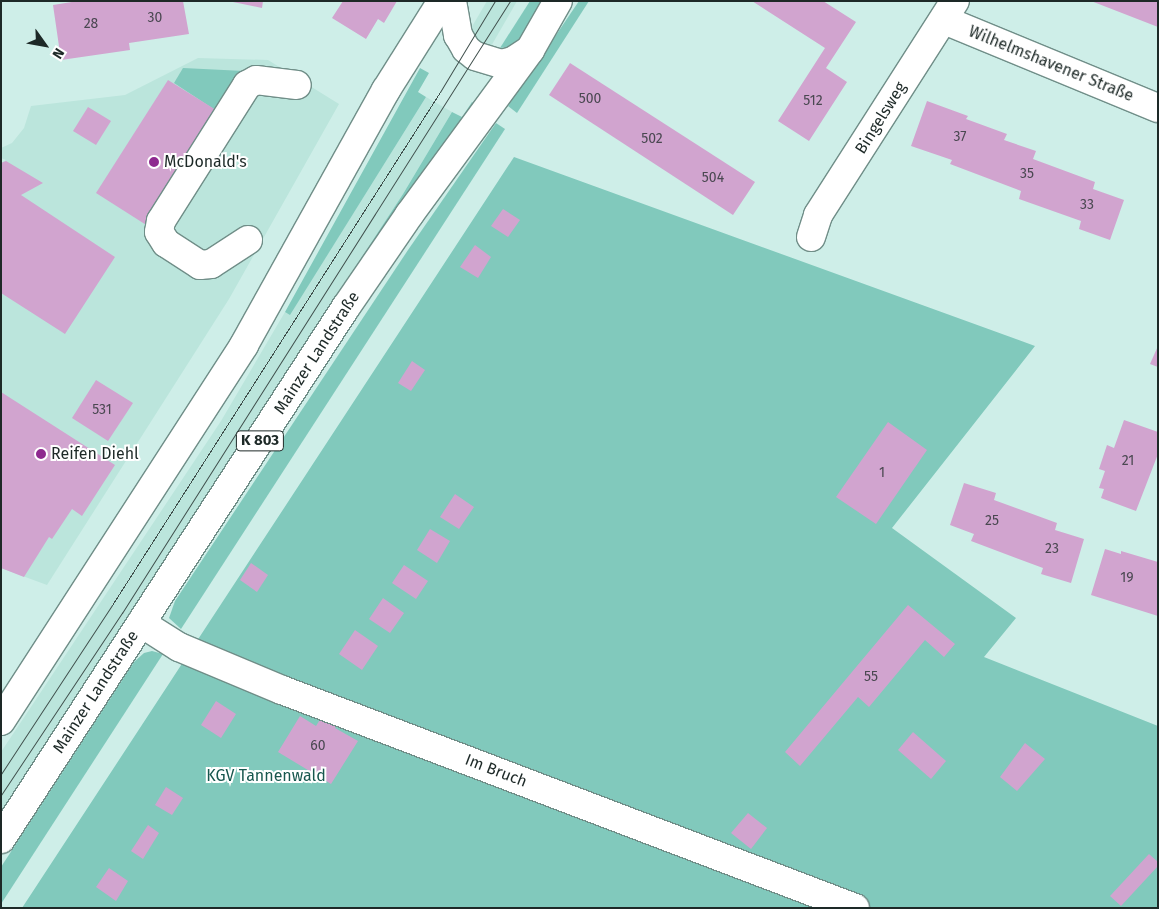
<!DOCTYPE html>
<meta charset="utf-8">
<style>
body{margin:0}
#map{position:relative;width:1159px;height:909px;overflow:hidden;background:#ceeee8;font-family:"Fira Sans",sans-serif}
div>[style]{position:absolute}
.built>*{inset:0;background:#bbe5dc}
.green>*{inset:0;background:#81c9bc}
.building>*{inset:0;background:#d1a4cf}
.roads{filter:drop-shadow(1px 0 #708e88) drop-shadow(-1px 0 #708e88) drop-shadow(0 1px #708e88) drop-shadow(0 -1px #708e88)}
.minor>*{height:28px;margin:-14px;padding:0 14px;transform-origin:14px;border-radius:14px;background:#fff}
.major>*{height:28px;margin:-14px;padding:0 14px;transform-origin:14px;border-radius:14px;background:#fff}
.tram>*{height:1px;margin:-0.5px;padding:0 0.5px;transform-origin:0.5px;border-radius:0.5px;background:#40504d}
.dots>*{width:14px;height:14px;translate:-50% -50%;box-sizing:border-box;border:2px solid #fff;border-radius:50%}
span{translate:-50% -50%;white-space:nowrap;text-align:center;line-height:1.15;-webkit-text-stroke:4px #fff;paint-order:stroke}
.number-label{font-size:14px;color:#4a4851}
.number-label span{-webkit-text-stroke-width:0}
.shield-label span{padding:1px 4px;background:#fff;border:1px solid;border-radius:4px;-webkit-text-stroke-width:0}
.shield-label{font-size:15px;color:#1d2927;font-weight:700}
.street-label{font-size:16px;color:#1d2927}
.poi-label{font-size:16px;color:#1d2927}
.left{translate:0 -50%;text-align:left}
.park-label{font-size:16px;color:#17574e}
.frame{position:absolute;inset:0;border:2px solid #1d2927;pointer-events:none}
.north{position:absolute;left:20px;top:20px;width:50px;height:50px;-webkit-text-stroke:4px #fff;paint-order:stroke;rotate:122deg;font-size:14px;font-weight:700;line-height:20px;text-align:center;color:#1d2927}
.north::after{content:'';display:block;margin:auto;width:18px;height:22px;background:#1d2927;clip-path:polygon(50% 0,100% 100%,50% 72%,0 100%)}
</style>
<div id="map">
<div class="built">
<div style="clip-path:polygon(487px 1px,517px 1px,490px 48px,481px 44px,470px 30px)"></div>
<div style="clip-path:polygon(198px 58px,268px 60px,339px 104px,229px 299px,47px 585px,1px 568px,1px 163px,6px 160px,1px 158px,1px 148px,12px 143px,24px 128px,31px 106px,125px 95px)"></div>
<div style="clip-path:polygon(426px 97px,452px 112px,403px 194px,314px 330px,317px 333px,1px 814px,1px 752px,221px 421px,285px 312px,290px 314px)"></div>
</div>
<div class="green">
<div style="clip-path:polygon(530px 1px,546px 1px,521px 40px,510px 47px,500px 48px)"></div>
<div style="clip-path:polygon(579px 1px,589px 1px,517px 113px,508px 106px)"></div>
<div style="clip-path:polygon(183px 68px,244px 71px,218px 112px,174px 83px)"></div>
<div style="clip-path:polygon(420px 68px,429px 73px,418px 92px,426px 97px,290px 315px,285px 312px)"></div>
<div style="clip-path:polygon(472px 102px,476px 105px,317px 333px,314px 330px,403px 194px,452px 112px,462px 117px)"></div>
<div style="clip-path:polygon(496px 123px,505px 129px,181px 629px,169px 618px,175px 601px,408px 250px)"></div>
<div style="clip-path:polygon(514px 157px,1035px 346px,892px 528px,1016px 618px,984px 657px,1158px 726px,1158px 908px,22px 908px)"></div>
<div style="clip-path:polygon(152px 651px,163px 654px,1px 904px,1px 867px,134px 662px,144px 653px)"></div>
</div>
<div class="building">
<div style="clip-path:polygon(78px 1px,183px 1px,189px 34px,129px 43px,130px 50px,61px 60px,53px 5px)"></div>
<div style="clip-path:polygon(228px 1px,263px 1px,262px 8px)"></div>
<div style="clip-path:polygon(343px 1px,397px 1px,384px 23px,378px 19px,366px 39px,332px 18px)"></div>
<div style="clip-path:polygon(752px 1px,823px 1px,856px 22px,826px 68px,847px 82px,809px 141px,778px 121px,825px 48px)"></div>
<div style="clip-path:polygon(1091px 1px,1158px 1px,1158px 27px)"></div>
<div style="clip-path:polygon(570px 63px,755px 182px,733px 215px,549px 95px)"></div>
<div style="clip-path:polygon(168px 80px,224px 115px,151px 228px,96px 193px)"></div>
<div style="clip-path:polygon(927px 101px,968px 116px,966px 119px,1007px 134px,1004px 140px,1036px 151px,1033px 159px,1095px 182px,1093px 189px,1124px 200px,1110px 240px,1079px 229px,1081px 221px,1019px 199px,1021px 191px,950px 164px,952px 160px,911px 146px)"></div>
<div style="clip-path:polygon(88px 107px,111px 121px,96px 145px,73px 131px)"></div>
<div style="clip-path:polygon(6px 161px,43px 183px,21px 195px,115px 257px,65px 334px,1px 293px,1px 163px)"></div>
<div style="clip-path:polygon(503px 209px,520px 220px,508px 237px,491px 226px)"></div>
<div style="clip-path:polygon(475px 245px,491px 257px,478px 278px,460px 267px)"></div>
<div style="clip-path:polygon(1158px 346px,1158px 367px,1150px 364px)"></div>
<div style="clip-path:polygon(412px 361px,425px 370px,411px 391px,398px 383px)"></div>
<div style="clip-path:polygon(96px 380px,133px 403px,108px 441px,72px 418px)"></div>
<div style="clip-path:polygon(1px 392px,115px 465px,82px 516px,72px 509px,52px 539px,49px 537px,24px 577px,1px 568px)"></div>
<div style="clip-path:polygon(1124px 420px,1158px 432px,1158px 454px,1136px 511px,1101px 498px,1104px 489px,1099px 488px,1105px 471px,1099px 469px,1107px 445px,1114px 448px)"></div>
<div style="clip-path:polygon(888px 422px,927px 450px,876px 524px,836px 497px)"></div>
<div style="clip-path:polygon(964px 483px,996px 493px,994px 500px,1057px 523px,1055px 530px,1084px 539px,1071px 583px,1041px 574px,1043px 568px,971px 541px,974px 534px,950px 525px)"></div>
<div style="clip-path:polygon(455px 494px,474px 507px,459px 529px,440px 517px)"></div>
<div style="clip-path:polygon(430px 529px,450px 541px,437px 563px,417px 550px)"></div>
<div style="clip-path:polygon(1105px 549px,1121px 554px,1121px 551px,1158px 562px,1158px 616px,1091px 595px)"></div>
<div style="clip-path:polygon(251px 563px,268px 575px,257px 592px,240px 580px)"></div>
<div style="clip-path:polygon(404px 565px,428px 581px,416px 599px,392px 583px)"></div>
<div style="clip-path:polygon(383px 598px,404px 613px,390px 633px,369px 619px)"></div>
<div style="clip-path:polygon(908px 605px,955px 644px,944px 657px,925px 640px,869px 707px,858px 697px,800px 766px,785px 752px)"></div>
<div style="clip-path:polygon(355px 630px,378px 646px,362px 670px,339px 654px)"></div>
<div style="clip-path:polygon(216px 701px,236px 714px,221px 738px,201px 725px)"></div>
<div style="clip-path:polygon(326px 710px,341px 718px,335px 728px,358px 741px,331px 784px,278px 752px,300px 716px,316px 726px)"></div>
<div style="clip-path:polygon(913px 732px,946px 761px,931px 779px,898px 750px)"></div>
<div style="clip-path:polygon(1025px 743px,1045px 759px,1017px 791px,1000px 777px)"></div>
<div style="clip-path:polygon(166px 787px,183px 798px,172px 815px,155px 805px)"></div>
<div style="clip-path:polygon(748px 813px,767px 828px,751px 849px,731px 833px)"></div>
<div style="clip-path:polygon(148px 825px,159px 833px,143px 859px,131px 851px)"></div>
<div style="clip-path:polygon(1149px 854px,1158px 862px,1158px 866px,1121px 906px,1110px 896px)"></div>
<div style="clip-path:polygon(109px 868px,128px 881px,116px 901px,96px 887px)"></div>
</div>
<div class="roads">
<div class="minor">
<div style="left:452px;top:1px;width:35px;rotate:80deg"></div>
<div style="left:458px;top:35px;width:16px;rotate:60deg"></div>
<div style="left:466px;top:49px;width:11px;rotate:38deg"></div>
<div style="left:475px;top:56px;width:27px;rotate:17deg"></div>
<div style="left:501px;top:64px;width:12px;rotate:-14deg"></div>
<div style="left:513px;top:61px;width:20px;rotate:-33deg"></div>
<div style="left:944px;top:20px;width:231px;rotate:22.4deg"></div>
<div style="left:811px;top:237px;width:23px;rotate:-72deg"></div>
<div style="left:818px;top:215px;width:254px;rotate:-57.4deg"></div>
<div style="left:248px;top:240px;width:44px;rotate:147deg"></div>
<div style="left:211px;top:264px;width:11px;rotate:175deg"></div>
<div style="left:200px;top:265px;width:40px;rotate:-147.1deg"></div>
<div style="left:166px;top:243px;width:13px;rotate:-122deg"></div>
<div style="left:159px;top:232px;width:11px;rotate:-80deg"></div>
<div style="left:161px;top:221px;width:161px;rotate:-57.7deg"></div>
<div style="left:247px;top:85px;width:10px;rotate:-29deg"></div>
<div style="left:256px;top:80px;width:41px;rotate:7deg"></div>
<div style="left:141px;top:623px;width:45px;rotate:32.3deg"></div>
<div style="left:179px;top:647px;width:112px;rotate:22.7deg"></div>
<div style="left:282px;top:690px;width:613px;rotate:20.83deg"></div>
</div>
<div class="major">
<div style="left:1px;top:721px;width:448px;rotate:-57.1deg"></div>
<div style="left:244px;top:345px;width:292px;rotate:-60.9deg"></div>
<div style="left:386px;top:90px;width:105px;rotate:-57.8deg"></div>
<div style="left:1px;top:839px;width:634px;rotate:-57.04deg"></div>
<div style="left:346px;top:307px;width:112px;rotate:-55.6deg"></div>
<div style="left:409px;top:215px;width:205px;rotate:-53.7deg"></div>
<div style="left:530px;top:50px;width:56px;rotate:-60.3deg"></div>
</div>
</div>
<div class="tram">
<div style="left:1px;top:774px;width:202px;rotate:-56.7deg"></div>
<div style="left:112px;top:605px;width:609px;rotate:-57.41deg"></div>
<div style="left:440px;top:92px;width:106px;rotate:-58.9deg"></div>
<div style="left:1px;top:795px;width:219px;rotate:-56.4deg"></div>
<div style="left:122px;top:613px;width:725px;rotate:-57.63deg"></div>
</div>
<div class="dots">
<div style="left:154px;top:162px;background:#8e298f"></div>
<div style="left:41px;top:454px;background:#8e298f"></div>
</div>
<div class="number-label">
<span style="left:155px;top:18px">30</span>
<span style="left:91px;top:24px">28</span>
<span style="left:590px;top:99px">500</span>
<span style="left:813px;top:101px">512</span>
<span style="left:960px;top:137px">37</span>
<span style="left:652px;top:139px">502</span>
<span style="left:1027px;top:174px">35</span>
<span style="left:713px;top:178px">504</span>
<span style="left:1087px;top:205px">33</span>
<span style="left:102px;top:410px">531</span>
<span style="left:1128px;top:461px">21</span>
<span style="left:882px;top:473px">1</span>
<span style="left:992px;top:521px">25</span>
<span style="left:1052px;top:549px">23</span>
<span style="left:1127px;top:578px">19</span>
<span style="left:871px;top:677px">55</span>
<span style="left:318px;top:746px">60</span>
</div>
<div class="shield-label">
<span style="left:260px;top:441px">K 803</span>
</div>
<div class="street-label">
<span style="left:1051px;top:64px;rotate:22deg">Wilhelmshavener Straße</span>
<span style="left:881px;top:118px;rotate:-58deg">Bingelsweg</span>
<span style="left:317px;top:353px;rotate:-57deg">Mainzer Landstraße</span>
<span style="left:96px;top:692px;rotate:-57deg">Mainzer Landstraße</span>
<span style="left:496px;top:771px;rotate:21deg">Im Bruch</span>
</div>
<div class="poi-label">
<span class="left" style="left:164px;top:162px">McDonald's</span>
<span class="left" style="left:51px;top:454px">Reifen Diehl</span>
</div>
<div class="park-label">
<span style="left:266px;top:776px">KGV Tannenwald</span>
</div>
<div class="frame"></div>
<div class="north">N</div>
</div>
